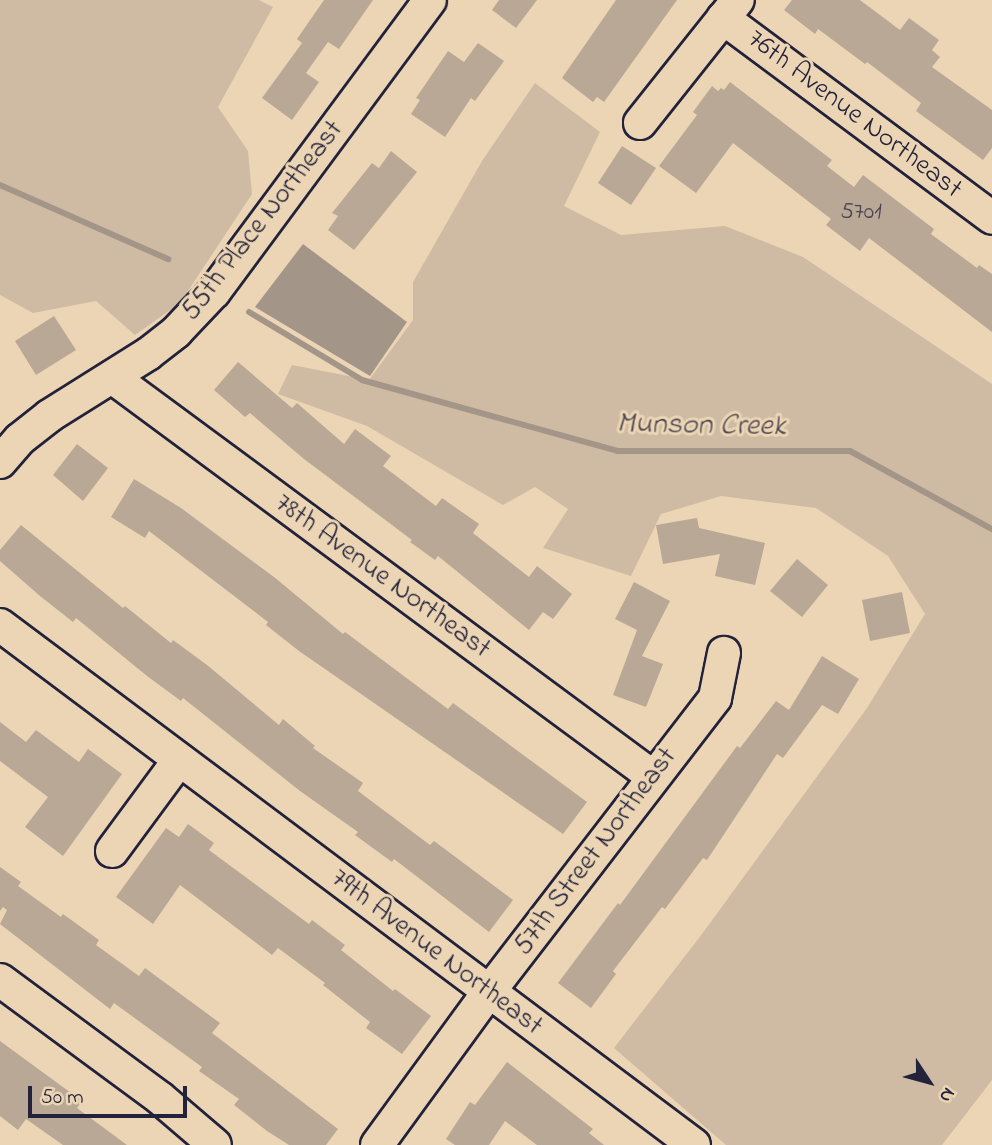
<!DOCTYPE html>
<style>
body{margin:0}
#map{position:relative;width:992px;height:1145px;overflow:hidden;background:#ecd5b4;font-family:"Indie Flower",sans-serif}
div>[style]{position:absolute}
.green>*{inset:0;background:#cfbba3}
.water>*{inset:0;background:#a49589}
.stream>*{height:6px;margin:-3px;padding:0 3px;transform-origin:3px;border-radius:3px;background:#a49589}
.building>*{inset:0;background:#baa896}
.roads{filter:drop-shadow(2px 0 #22223b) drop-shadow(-2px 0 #22223b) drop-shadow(0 2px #22223b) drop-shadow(0 -2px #22223b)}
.minor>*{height:32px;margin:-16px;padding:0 16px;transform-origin:16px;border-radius:16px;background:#ecd5b4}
span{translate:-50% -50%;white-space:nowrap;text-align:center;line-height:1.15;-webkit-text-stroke:6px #ecd5b4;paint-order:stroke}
.number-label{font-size:24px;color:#484452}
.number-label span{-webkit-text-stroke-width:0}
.street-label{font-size:28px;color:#22223b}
.water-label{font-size:30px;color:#494452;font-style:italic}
.north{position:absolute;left:894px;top:1047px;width:70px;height:70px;-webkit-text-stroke:5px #ecd5b4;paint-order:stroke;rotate:126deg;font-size:19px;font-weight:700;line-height:28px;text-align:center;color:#22223b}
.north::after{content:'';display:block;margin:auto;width:24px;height:32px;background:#22223b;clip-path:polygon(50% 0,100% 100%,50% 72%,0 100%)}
.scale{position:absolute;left:28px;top:1086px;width:159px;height:32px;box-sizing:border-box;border:4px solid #22223b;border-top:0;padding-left:9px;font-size:21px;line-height:24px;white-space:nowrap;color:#22223b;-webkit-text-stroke:5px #ecd5b4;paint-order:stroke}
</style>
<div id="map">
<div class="green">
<div style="clip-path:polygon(0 0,259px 0,273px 7px,218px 107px,248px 151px,252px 194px,180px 303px,135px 335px,96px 301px,33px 313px,0 295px)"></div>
<div style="clip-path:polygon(535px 83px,600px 132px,564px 206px,621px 235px,725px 226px,803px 257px,992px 384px,992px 1080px,942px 1145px,726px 1145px,614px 1048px,702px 934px,867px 708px,925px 614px,888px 556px,816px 508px,721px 496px,661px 514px,631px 576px,543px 548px,568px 509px,535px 487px,503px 505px,367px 426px,278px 394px,292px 365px,369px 380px,413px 320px,413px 282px,482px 161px)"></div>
</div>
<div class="water">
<div style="clip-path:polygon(303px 244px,407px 322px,370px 376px,255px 307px)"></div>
</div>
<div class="stream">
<div style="left:0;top:185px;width:184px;rotate:23.8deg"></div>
<div style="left:249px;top:312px;width:132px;rotate:31deg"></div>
<div style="left:362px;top:380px;width:266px;rotate:15.5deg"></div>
<div style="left:618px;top:451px;width:232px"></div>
<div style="left:850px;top:451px;width:162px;rotate:28.8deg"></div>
</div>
<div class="building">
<div style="clip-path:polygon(324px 0,373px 0,339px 49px,328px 42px,306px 73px,319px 82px,292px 120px,262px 98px,302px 43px,297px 39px)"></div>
<div style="clip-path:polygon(499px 0,537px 0,516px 28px,492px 10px)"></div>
<div style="clip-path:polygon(616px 0,677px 0,604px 102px,597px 97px,593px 102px,562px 78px)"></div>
<div style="clip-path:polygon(792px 0,860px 0,900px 30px,909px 18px,939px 40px,932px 50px,940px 57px,932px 67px,992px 110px,992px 148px,983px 160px,916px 111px,921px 103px,867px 62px,865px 64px,818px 29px,815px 34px,784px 10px)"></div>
<div style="clip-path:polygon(478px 43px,504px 61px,475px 101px,471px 98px,445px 137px,411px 114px,420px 100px,416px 98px,448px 51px,464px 62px)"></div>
<div style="clip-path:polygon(730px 82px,832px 160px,827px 166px,854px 187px,863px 175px,934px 229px,931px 234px,977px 268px,979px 265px,992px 274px,992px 332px,869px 238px,860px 251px,826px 225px,831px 219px,733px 143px,696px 193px,659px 166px,697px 115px,693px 112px,712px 86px,718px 91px,721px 88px,724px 90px)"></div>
<div style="clip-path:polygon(622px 146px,656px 168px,631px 205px,598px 183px)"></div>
<div style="clip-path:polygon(391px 151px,417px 172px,354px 250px,328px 230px,338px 216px,332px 213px,372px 163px,379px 168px)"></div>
<div style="clip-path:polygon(54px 316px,76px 350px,36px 375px,15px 341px)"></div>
<div style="clip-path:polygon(238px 362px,292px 408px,297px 403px,344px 444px,355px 429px,391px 456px,383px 466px,436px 506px,442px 498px,479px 524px,473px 533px,529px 577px,537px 566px,572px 594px,553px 619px,543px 612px,529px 630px,438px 556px,435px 560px,410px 542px,412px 540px,304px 459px,250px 413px,245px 417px,214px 390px)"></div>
<div style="clip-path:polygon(77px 444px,108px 468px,83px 501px,53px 475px)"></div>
<div style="clip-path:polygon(134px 479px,181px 508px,274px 577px,343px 634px,345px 632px,448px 709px,453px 703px,587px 802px,563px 834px,299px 651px,266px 625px,268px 622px,149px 531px,145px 538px,111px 517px)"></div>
<div style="clip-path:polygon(697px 518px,699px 528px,765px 543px,755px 585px,715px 576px,720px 554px,663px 564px,656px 525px)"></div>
<div style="clip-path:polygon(21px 525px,123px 608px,125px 606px,171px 643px,173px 640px,207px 665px,279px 725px,283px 719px,315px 746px,313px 748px,363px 783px,358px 791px,430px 845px,434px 841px,513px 900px,489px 932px,394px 859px,392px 862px,355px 835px,358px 832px,300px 791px,183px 698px,181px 701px,147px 676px,76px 618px,73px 622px,40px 596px,0 561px,0 550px)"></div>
<div style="clip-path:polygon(797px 559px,828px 585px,802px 617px,770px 591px)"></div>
<div style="clip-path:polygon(634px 582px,670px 601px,642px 656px,663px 664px,646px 707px,613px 695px,637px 630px,615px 619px)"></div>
<div style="clip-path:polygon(902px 592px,910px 633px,870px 641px,862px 600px)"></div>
<div style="clip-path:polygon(822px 656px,859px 679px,838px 714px,822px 705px,783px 758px,777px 754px,707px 860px,703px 858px,665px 909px,662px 907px,613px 971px,616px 974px,591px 1008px,558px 983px,618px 903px,620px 905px,737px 746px,740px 748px,776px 701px,789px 710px)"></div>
<div style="clip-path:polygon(0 722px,26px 742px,36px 730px,79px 762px,88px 749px,122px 774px,63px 856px,25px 827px,48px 797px,0 761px)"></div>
<div style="clip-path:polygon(188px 824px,214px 843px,209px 850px,309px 924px,312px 920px,345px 945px,341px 950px,393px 991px,395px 989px,431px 1016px,402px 1054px,366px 1028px,370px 1022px,323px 985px,325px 983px,278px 948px,272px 955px,180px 885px,153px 924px,116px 897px,166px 828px,179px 837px)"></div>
<div style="clip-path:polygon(0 867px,21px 882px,18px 886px,61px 917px,63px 914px,99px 940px,96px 945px,139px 976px,145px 968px,220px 1023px,212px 1033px,338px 1129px,326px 1145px,289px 1145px,267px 1131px,234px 1105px,239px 1099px,199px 1071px,202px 1067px,114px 1003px,110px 1009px,0 924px,7px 910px,3px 907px,0 911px)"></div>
<div style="clip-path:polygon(0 1041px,82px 1101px,77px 1108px,127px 1145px,63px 1145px,26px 1119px,18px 1130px,0 1116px)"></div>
<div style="clip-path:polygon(507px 1062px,593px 1129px,589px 1133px,604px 1145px,537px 1145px,505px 1121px,489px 1145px,455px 1145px,446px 1139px,470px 1102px,475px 1105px)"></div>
</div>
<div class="roads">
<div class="minor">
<div style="left:723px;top:18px;width:335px;rotate:36.6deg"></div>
<div style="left:640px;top:123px;width:157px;rotate:-51.5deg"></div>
<div style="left:112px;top:377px;width:671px;rotate:36.46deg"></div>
<div style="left:0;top:462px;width:30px;rotate:-49deg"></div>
<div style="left:20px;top:439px;width:37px;rotate:-38deg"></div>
<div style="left:49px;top:416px;width:117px;rotate:-32.1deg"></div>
<div style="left:148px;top:354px;width:36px;rotate:-38deg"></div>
<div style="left:176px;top:332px;width:55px;rotate:-46.5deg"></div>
<div style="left:214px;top:292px;width:363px;rotate:-53.5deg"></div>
<div style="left:0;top:625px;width:867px;rotate:36.84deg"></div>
<div style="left:112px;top:851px;width:113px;rotate:-53.6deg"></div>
<div style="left:0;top:980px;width:199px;rotate:36.4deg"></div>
<div style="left:160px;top:1098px;width:72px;rotate:40.5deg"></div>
<div style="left:377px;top:1145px;width:188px;rotate:-53.9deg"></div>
<div style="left:488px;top:993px;width:372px;rotate:-52.4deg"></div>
<div style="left:715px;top:698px;width:46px;rotate:-78.7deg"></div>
</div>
</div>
<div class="number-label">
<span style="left:861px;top:213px">5701</span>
</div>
<div class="street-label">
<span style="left:854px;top:115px;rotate:37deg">76th Avenue Northeast</span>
<span style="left:263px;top:221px;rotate:-52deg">55th Place Northeast</span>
<span style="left:382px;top:577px;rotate:36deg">78th Avenue Northeast</span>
<span style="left:596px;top:852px;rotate:-53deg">57th Street Northeast</span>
<span style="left:436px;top:953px;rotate:37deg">79th Avenue Northeast</span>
</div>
<div class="water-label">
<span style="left:701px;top:426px;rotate:1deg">Munson Creek</span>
</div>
<div class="north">N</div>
<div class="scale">50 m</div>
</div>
